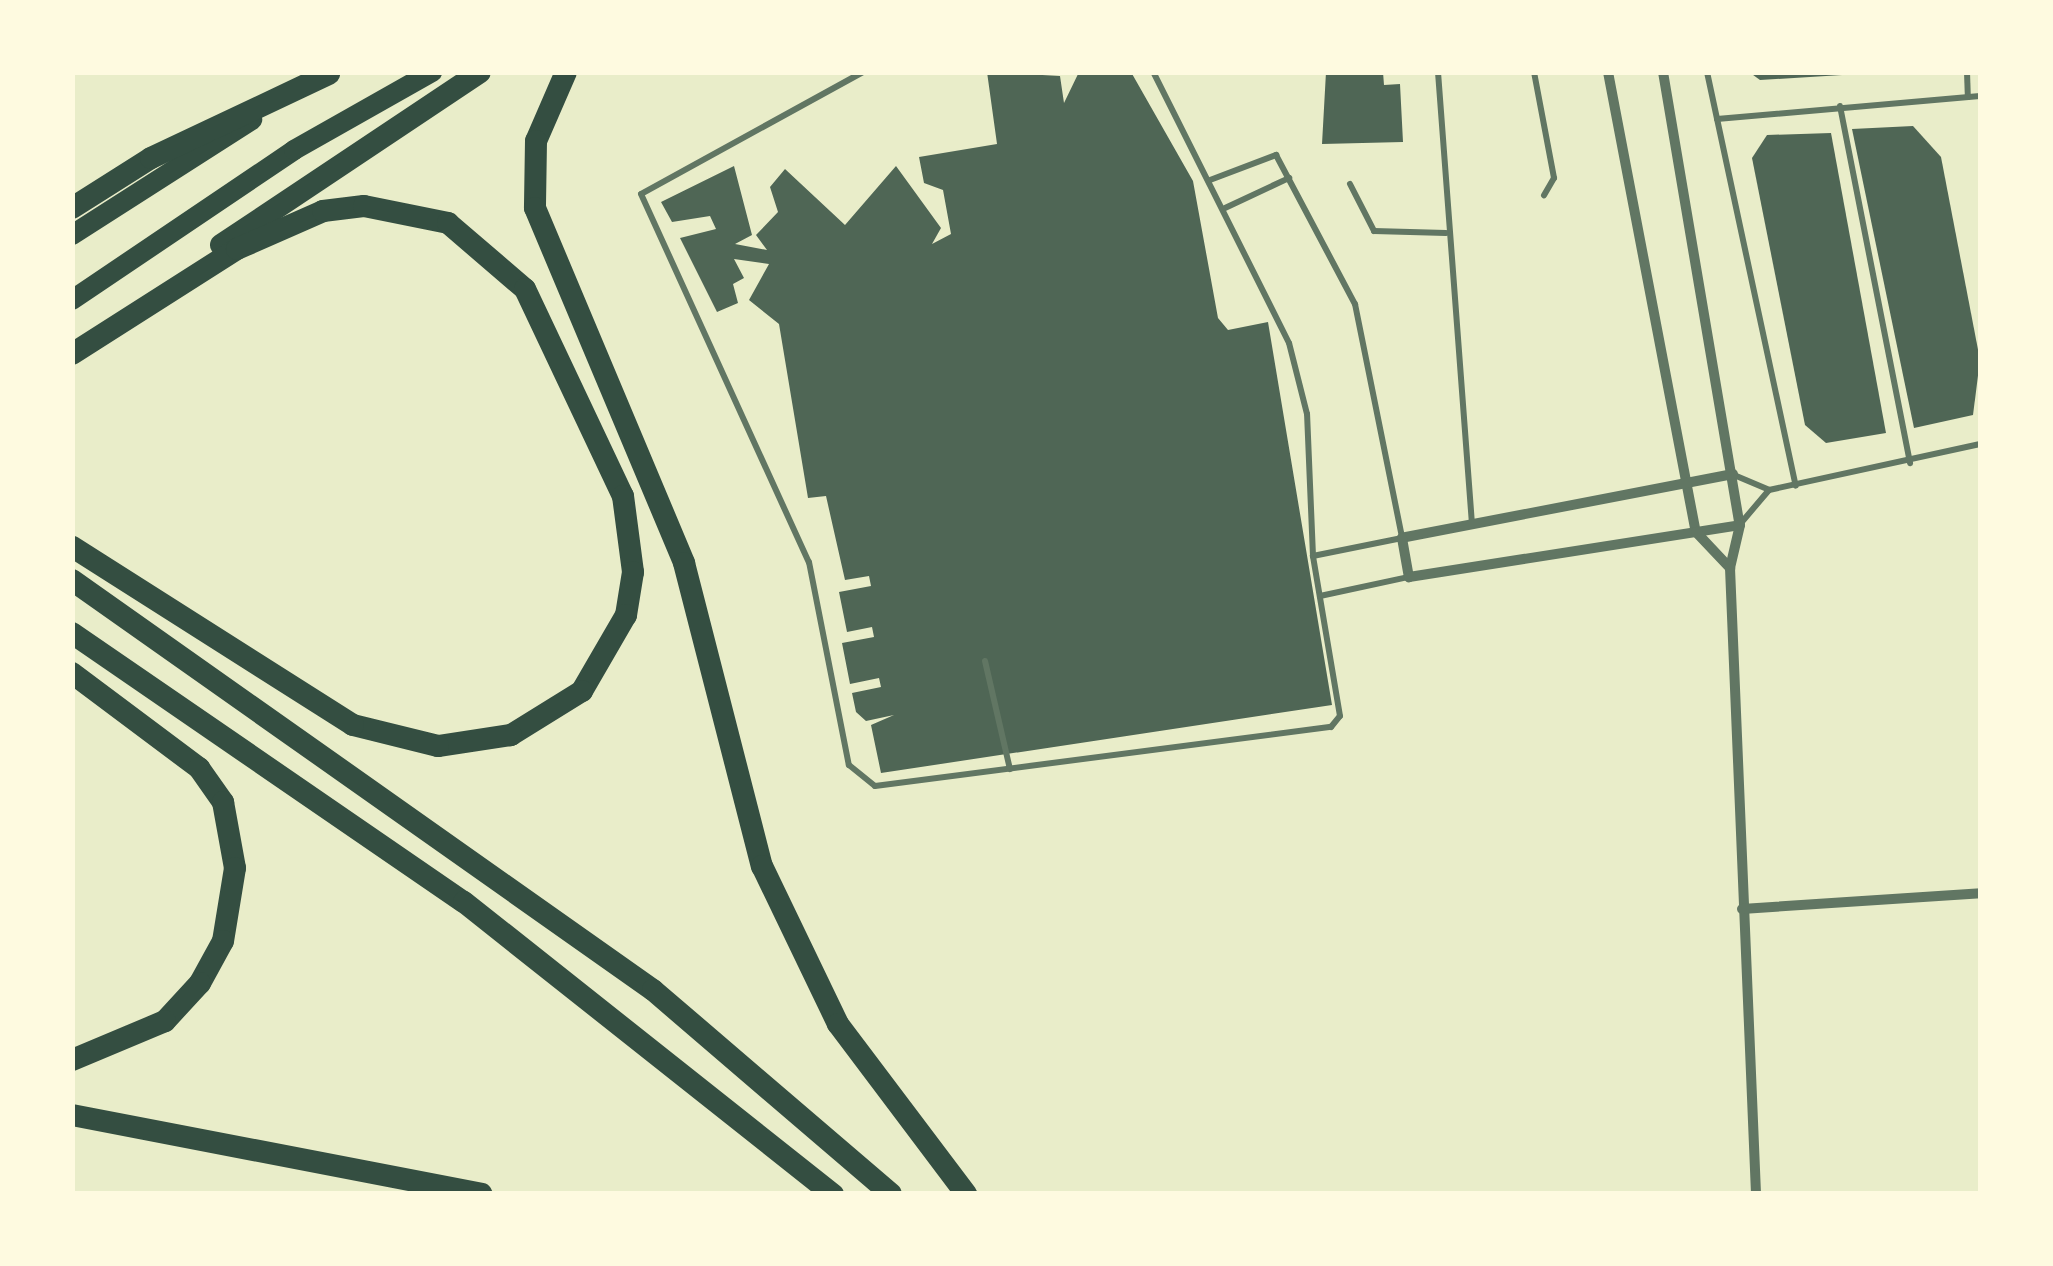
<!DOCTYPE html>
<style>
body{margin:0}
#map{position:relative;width:2053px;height:1266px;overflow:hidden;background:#e9edc9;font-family:"Space Grotesk",sans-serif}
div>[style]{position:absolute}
.building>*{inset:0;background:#4f6655}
.service>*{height:6px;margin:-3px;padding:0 3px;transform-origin:3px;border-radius:3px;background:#617663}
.minor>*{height:10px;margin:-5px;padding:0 5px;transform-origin:5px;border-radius:5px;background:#617663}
.primary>*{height:20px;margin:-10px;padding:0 10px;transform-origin:10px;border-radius:10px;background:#344e41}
.motorway>*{height:22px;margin:-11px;padding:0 11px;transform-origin:11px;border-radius:11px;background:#344e41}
span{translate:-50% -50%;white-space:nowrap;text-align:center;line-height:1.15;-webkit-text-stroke:10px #fefae0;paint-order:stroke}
.frame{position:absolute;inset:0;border:75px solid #fefae0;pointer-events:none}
</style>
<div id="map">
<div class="building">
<div style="clip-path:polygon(987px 72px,1060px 76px,1064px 103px,1079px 72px,1131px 72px,1193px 181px,1218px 318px,1228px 330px,1268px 322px,1332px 705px,881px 773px,871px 725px,894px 715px,866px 721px,856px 712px,852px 693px,881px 687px,879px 678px,850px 684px,842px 643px,874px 637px,872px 627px,847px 632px,839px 592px,871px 586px,869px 576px,845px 580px,826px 496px,808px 498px,779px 324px,749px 300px,769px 264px,734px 259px,744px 278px,733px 284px,738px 303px,717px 312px,680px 238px,716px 229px,710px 216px,672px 222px,661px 202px,734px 166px,752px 235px,735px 244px,767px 250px,756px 235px,778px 212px,770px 187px,785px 169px,845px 225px,896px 166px,941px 228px,932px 244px,951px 234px,943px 190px,924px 183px,919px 157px,997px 144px)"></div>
<div style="clip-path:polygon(1326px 72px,1383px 72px,1384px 85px,1400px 84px,1403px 142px,1322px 144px)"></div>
<div style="clip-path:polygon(1749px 72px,1842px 72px,1842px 75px,1760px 80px)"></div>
<div style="clip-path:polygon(1913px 126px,1941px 157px,1980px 360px,1973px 415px,1914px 428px,1852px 129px)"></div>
<div style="clip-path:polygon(1831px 133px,1886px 433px,1826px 443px,1805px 425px,1752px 158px,1767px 135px)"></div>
</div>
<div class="service">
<div style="left:863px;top:72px;width:253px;rotate:151.2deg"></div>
<div style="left:641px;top:194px;width:405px;rotate:65.5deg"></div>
<div style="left:809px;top:562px;width:207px;rotate:78.9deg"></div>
<div style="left:849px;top:765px;width:33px;rotate:39deg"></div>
<div style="left:875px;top:786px;width:460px;rotate:-7.4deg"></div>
<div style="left:1331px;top:727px;width:14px;rotate:-51deg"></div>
<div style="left:1340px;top:716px;width:162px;rotate:-99.6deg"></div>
<div style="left:1313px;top:556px;width:142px;rotate:-92.4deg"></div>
<div style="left:1307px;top:414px;width:73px;rotate:-104.2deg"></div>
<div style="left:1289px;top:343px;width:303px;rotate:-116.6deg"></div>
<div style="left:1438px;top:72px;width:454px;rotate:85.7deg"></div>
<div style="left:1534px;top:72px;width:108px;rotate:79.3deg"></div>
<div style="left:1554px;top:178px;width:20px;rotate:120deg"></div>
<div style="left:1707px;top:72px;width:423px;rotate:77.9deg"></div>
<div style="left:1967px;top:72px;width:25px;rotate:88deg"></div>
<div style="left:1840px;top:106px;width:364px;rotate:78.9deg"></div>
<div style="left:1717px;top:119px;width:264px;rotate:-5deg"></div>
<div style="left:1210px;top:180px;width:71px;rotate:-20.7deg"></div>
<div style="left:1276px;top:155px;width:169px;rotate:62.1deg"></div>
<div style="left:1355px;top:304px;width:239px;rotate:78.6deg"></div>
<div style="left:1402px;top:538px;width:91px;rotate:168.6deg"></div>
<div style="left:1350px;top:184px;width:53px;rotate:62.9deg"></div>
<div style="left:1374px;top:231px;width:72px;rotate:1.6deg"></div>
<div style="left:1225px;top:208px;width:71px;rotate:-25.1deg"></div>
<div style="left:1734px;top:475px;width:38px;rotate:23deg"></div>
<div style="left:1769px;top:490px;width:216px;rotate:-12.3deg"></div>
<div style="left:1741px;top:523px;width:43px;rotate:-49.7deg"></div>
<div style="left:1320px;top:596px;width:91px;rotate:-12.1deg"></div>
<div style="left:985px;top:661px;width:111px;rotate:77deg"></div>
</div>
<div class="minor">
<div style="left:1608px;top:72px;width:468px;rotate:79.2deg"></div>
<div style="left:1663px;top:72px;width:459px;rotate:80.4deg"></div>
<div style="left:1740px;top:525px;width:44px;rotate:103.1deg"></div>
<div style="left:1730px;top:568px;width:627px;rotate:87.62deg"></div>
<div style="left:1733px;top:474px;width:337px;rotate:169.1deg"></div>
<div style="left:1402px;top:538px;width:40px;rotate:80deg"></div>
<div style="left:1409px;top:577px;width:335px;rotate:-8.9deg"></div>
<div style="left:1696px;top:532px;width:50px;rotate:46.6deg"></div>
<div style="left:1742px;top:909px;width:239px;rotate:-3.8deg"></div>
</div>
<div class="primary">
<div style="left:72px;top:235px;width:214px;rotate:-32.6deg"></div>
<div style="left:72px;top:300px;width:268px;rotate:-34deg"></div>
<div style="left:294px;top:150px;width:159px;rotate:-29.5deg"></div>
</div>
<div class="motorway">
<div style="left:566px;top:72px;width:75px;rotate:113.5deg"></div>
<div style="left:536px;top:141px;width:67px;rotate:90.9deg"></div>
<div style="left:535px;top:208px;width:385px;rotate:67.2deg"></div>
<div style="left:684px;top:563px;width:313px;rotate:75.6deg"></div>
<div style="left:762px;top:866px;width:175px;rotate:64.3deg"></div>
<div style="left:838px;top:1024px;width:213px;rotate:53deg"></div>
<div style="left:72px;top:208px;width:93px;rotate:-32.3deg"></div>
<div style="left:151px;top:158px;width:197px;rotate:-25.3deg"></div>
<div style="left:221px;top:245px;width:311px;rotate:-33.7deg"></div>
<div style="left:72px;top:354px;width:196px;rotate:-32.5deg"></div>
<div style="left:237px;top:249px;width:94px;rotate:-23.8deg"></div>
<div style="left:323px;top:211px;width:41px;rotate:-7deg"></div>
<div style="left:364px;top:206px;width:86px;rotate:11.4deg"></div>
<div style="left:448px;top:223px;width:101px;rotate:40.6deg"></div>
<div style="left:525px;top:289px;width:229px;rotate:64.7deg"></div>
<div style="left:623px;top:496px;width:77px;rotate:82.5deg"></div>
<div style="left:633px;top:572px;width:44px;rotate:99.2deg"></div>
<div style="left:626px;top:615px;width:88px;rotate:120.1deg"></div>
<div style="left:582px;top:691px;width:84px;rotate:148.2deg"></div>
<div style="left:511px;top:735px;width:74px;rotate:171.4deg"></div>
<div style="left:438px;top:746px;width:88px;rotate:-166.1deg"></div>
<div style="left:353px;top:725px;width:333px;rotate:-147.6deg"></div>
<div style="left:72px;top:580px;width:711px;rotate:35.21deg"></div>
<div style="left:653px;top:990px;width:313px;rotate:40.6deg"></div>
<div style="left:72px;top:633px;width:475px;rotate:34.5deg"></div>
<div style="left:464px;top:902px;width:471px;rotate:38.4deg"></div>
<div style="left:72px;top:673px;width:159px;rotate:36.8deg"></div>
<div style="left:199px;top:768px;width:42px;rotate:54.8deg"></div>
<div style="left:223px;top:802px;width:67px;rotate:79.7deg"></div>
<div style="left:235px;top:868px;width:74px;rotate:99.3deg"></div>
<div style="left:223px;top:941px;width:48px;rotate:118.7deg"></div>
<div style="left:200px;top:983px;width:52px;rotate:132.6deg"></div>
<div style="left:165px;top:1021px;width:101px;rotate:157.2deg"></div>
<div style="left:72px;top:1115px;width:417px;rotate:10.9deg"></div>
</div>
<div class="frame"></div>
</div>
